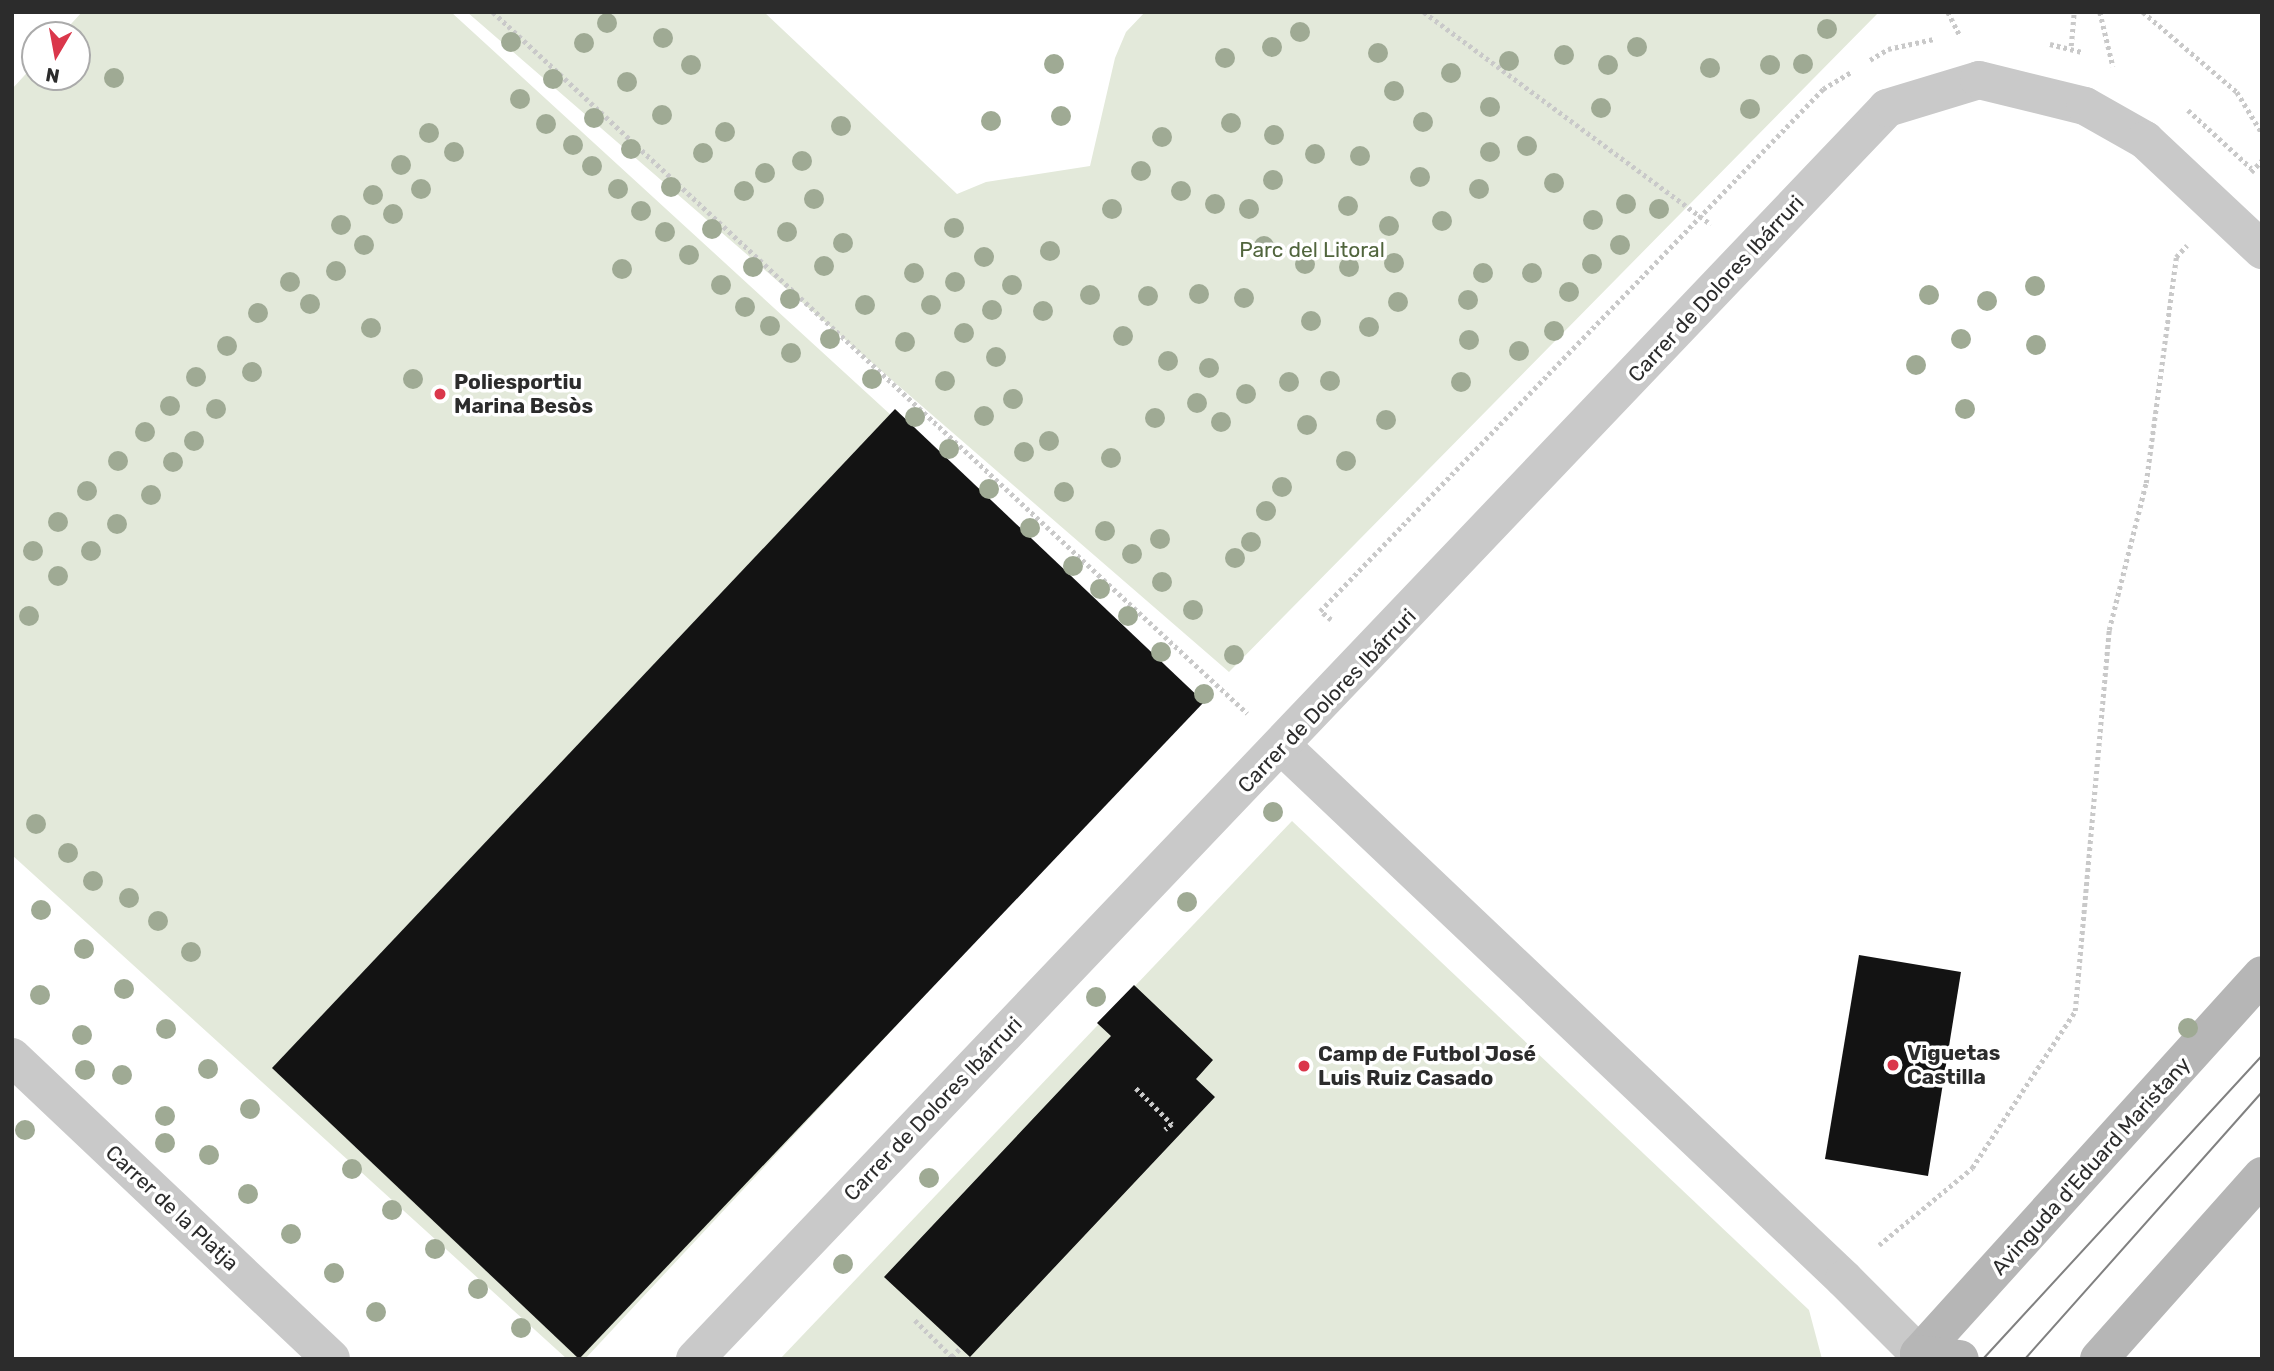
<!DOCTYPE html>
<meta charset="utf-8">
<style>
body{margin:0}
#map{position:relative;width:2274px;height:1371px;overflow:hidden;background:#fff;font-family:Rubik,sans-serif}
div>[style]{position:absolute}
.green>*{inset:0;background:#e3e9da}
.building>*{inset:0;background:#131313}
.path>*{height:4.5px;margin-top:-2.25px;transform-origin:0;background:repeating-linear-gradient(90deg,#c9c9c9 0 3.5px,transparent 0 7px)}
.street>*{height:38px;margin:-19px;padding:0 19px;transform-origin:19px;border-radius:19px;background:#c9c9c9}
.secondary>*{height:38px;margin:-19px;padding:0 19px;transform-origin:19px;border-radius:19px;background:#b6b6b6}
.tram>*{height:2px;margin:-1px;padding:0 1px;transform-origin:1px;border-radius:1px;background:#818181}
.trees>*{width:20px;height:20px;margin:-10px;border-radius:50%;background:#9faa94}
.dots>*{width:19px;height:19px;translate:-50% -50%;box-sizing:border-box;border:4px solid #fff;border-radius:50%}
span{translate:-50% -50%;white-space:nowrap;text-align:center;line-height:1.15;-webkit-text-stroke:7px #fff;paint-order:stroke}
.park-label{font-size:21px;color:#51653d}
.street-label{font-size:21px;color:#2c2c2c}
.poi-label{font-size:21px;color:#2c2c2c;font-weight:700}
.left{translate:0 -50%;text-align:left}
.frame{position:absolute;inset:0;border:14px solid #2c2c2c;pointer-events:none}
.north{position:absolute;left:21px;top:21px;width:70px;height:70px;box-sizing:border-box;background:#fff;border:2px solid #ababab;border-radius:50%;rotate:190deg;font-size:19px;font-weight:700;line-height:28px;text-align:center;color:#2c2c2c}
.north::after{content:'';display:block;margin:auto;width:24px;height:32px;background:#da374b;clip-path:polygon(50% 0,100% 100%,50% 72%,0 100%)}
</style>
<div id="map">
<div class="green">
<div style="clip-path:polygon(82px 12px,451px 12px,1201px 699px,585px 1359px,567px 1359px,12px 855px,12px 89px,35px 64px,35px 77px,77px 77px,77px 35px,61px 35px)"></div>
<div style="clip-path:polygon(467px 12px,764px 12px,957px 194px,986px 182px,1090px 166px,1115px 58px,1126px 32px,1145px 12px,1879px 12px,1229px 672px)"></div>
<div style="clip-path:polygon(1292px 821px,1809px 1310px,1822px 1359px,780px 1359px)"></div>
</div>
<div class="building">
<div style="clip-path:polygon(895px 409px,1204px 702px,579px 1359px,272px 1068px)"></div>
<div style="clip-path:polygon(1859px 955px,1961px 972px,1928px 1176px,1825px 1159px)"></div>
<div style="clip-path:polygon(1134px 985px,1213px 1060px,1196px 1079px,1215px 1097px,970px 1357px,884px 1277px,1111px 1036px,1097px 1023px)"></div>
</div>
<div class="path">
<div style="left:493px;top:12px;width:1030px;rotate:42.91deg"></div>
<div style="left:1424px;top:12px;width:357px;rotate:36.5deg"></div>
<div style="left:1948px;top:12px;width:27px;rotate:63deg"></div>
<div style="left:2100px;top:12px;width:56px;rotate:76.5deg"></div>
<div style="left:2143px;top:12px;width:123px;rotate:40.4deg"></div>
<div style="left:2237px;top:92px;width:48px;rotate:58.6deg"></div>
<div style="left:2050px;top:44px;width:33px;rotate:14deg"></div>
<div style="left:2071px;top:46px;width:34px;rotate:-85deg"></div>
<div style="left:1870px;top:60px;width:21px;rotate:-31deg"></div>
<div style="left:1888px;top:49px;width:47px;rotate:-12.3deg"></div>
<div style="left:2188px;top:110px;width:86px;rotate:42.6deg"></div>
<div style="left:2251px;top:172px;width:16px;rotate:-47deg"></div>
<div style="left:1331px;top:620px;width:14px;rotate:-141deg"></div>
<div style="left:1320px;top:611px;width:725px;rotate:-46.06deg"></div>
<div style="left:1823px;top:89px;width:33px;rotate:-31deg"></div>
<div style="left:1136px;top:1088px;width:51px;rotate:45deg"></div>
<div style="left:1172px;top:1124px;width:9px;rotate:139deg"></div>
<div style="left:1879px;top:1245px;width:121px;rotate:-39.6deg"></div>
<div style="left:1972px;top:1168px;width:188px;rotate:-56.7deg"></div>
<div style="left:2075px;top:1011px;width:383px;rotate:-84.9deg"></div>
<div style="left:2109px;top:630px;width:152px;rotate:-75.9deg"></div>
<div style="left:2146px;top:483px;width:228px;rotate:-82.4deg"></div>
<div style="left:2176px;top:257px;width:16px;rotate:-47deg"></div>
<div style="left:915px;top:1320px;width:52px;rotate:45deg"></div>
<div style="left:952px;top:1357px;width:12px;rotate:-48deg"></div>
</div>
<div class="street">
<div style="left:1283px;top:747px;width:773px;rotate:43.48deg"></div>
<div style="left:1844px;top:1279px;width:106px;rotate:45deg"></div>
<div style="left:1919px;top:1354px;width:6px;rotate:129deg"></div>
<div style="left:12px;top:1057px;width:439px;rotate:43.4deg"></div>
<div style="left:695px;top:1359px;width:1728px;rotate:-46.38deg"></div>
<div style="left:1887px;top:108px;width:96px;rotate:-16.9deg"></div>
<div style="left:1979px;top:80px;width:109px;rotate:13.8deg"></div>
<div style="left:2085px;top:106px;width:69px;rotate:29.5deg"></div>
<div style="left:2145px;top:140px;width:161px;rotate:43.2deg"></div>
</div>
<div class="secondary">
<div style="left:1919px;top:1354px;width:511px;rotate:-47.85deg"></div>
<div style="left:1919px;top:1354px;width:41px;rotate:7deg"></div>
<div style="left:2099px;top:1359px;width:245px;rotate:-48.3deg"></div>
</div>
<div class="tram">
<div style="left:1983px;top:1359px;width:412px;rotate:-47.4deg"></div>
<div style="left:2025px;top:1359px;width:357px;rotate:-48.4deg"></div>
</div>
<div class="trees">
<div style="left:607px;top:23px"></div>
<div style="left:1827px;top:29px"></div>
<div style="left:1300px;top:32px"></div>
<div style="left:663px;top:38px"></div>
<div style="left:511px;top:42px"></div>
<div style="left:584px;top:43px"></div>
<div style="left:1272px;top:47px"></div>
<div style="left:1637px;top:47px"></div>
<div style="left:1378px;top:53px"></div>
<div style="left:1564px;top:55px"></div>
<div style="left:1225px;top:58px"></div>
<div style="left:1509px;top:61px"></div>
<div style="left:1054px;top:64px"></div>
<div style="left:1803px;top:64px"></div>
<div style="left:691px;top:65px"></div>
<div style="left:1608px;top:65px"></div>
<div style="left:1770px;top:65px"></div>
<div style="left:1710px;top:68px"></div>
<div style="left:1451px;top:73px"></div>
<div style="left:114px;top:78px"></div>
<div style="left:553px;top:79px"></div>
<div style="left:627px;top:82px"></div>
<div style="left:1394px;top:91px"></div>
<div style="left:520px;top:99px"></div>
<div style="left:1490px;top:107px"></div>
<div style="left:1601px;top:108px"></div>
<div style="left:1750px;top:109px"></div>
<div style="left:662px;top:115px"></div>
<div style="left:1061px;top:116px"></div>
<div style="left:594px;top:118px"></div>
<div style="left:991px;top:121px"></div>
<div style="left:1423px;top:122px"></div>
<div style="left:1231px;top:123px"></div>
<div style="left:546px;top:124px"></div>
<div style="left:841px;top:126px"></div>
<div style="left:725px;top:132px"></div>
<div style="left:429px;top:133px"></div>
<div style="left:1274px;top:135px"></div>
<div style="left:1162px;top:137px"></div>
<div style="left:573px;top:145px"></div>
<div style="left:1527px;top:146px"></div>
<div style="left:631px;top:149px"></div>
<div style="left:454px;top:152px"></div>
<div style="left:1490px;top:152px"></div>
<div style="left:703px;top:153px"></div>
<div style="left:1315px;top:154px"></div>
<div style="left:1360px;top:156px"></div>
<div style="left:802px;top:161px"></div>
<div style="left:401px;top:165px"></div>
<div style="left:592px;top:166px"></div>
<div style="left:1141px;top:171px"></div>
<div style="left:765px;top:173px"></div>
<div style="left:1420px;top:177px"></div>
<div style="left:1273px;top:180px"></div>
<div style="left:1554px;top:183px"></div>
<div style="left:671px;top:187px"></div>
<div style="left:421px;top:189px"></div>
<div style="left:618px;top:189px"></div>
<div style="left:1479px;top:189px"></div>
<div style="left:744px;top:191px"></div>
<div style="left:1181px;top:191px"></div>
<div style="left:373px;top:195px"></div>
<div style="left:814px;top:199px"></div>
<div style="left:1215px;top:204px"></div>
<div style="left:1626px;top:204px"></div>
<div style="left:1348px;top:206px"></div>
<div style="left:1112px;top:209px"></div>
<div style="left:1249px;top:209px"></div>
<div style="left:1659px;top:209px"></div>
<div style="left:641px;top:211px"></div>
<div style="left:393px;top:214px"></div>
<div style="left:1593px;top:220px"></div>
<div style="left:1442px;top:221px"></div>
<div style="left:341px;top:225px"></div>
<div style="left:1389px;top:226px"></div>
<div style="left:954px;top:228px"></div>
<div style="left:712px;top:229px"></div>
<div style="left:665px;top:232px"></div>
<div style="left:787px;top:232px"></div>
<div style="left:843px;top:243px"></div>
<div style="left:364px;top:245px"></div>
<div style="left:1620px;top:245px"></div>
<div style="left:1264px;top:246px"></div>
<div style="left:1050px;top:251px"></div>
<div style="left:689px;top:255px"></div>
<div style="left:984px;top:257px"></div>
<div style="left:1394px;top:263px"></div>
<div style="left:1305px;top:264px"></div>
<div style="left:1592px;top:264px"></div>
<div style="left:824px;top:266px"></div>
<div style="left:753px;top:267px"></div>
<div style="left:1349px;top:267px"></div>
<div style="left:622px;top:269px"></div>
<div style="left:336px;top:271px"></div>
<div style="left:914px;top:273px"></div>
<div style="left:1483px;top:273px"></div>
<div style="left:1532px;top:273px"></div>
<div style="left:290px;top:282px"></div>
<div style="left:955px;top:282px"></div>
<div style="left:721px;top:285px"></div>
<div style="left:1012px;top:285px"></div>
<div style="left:2035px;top:286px"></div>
<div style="left:1569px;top:292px"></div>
<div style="left:1199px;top:294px"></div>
<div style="left:1090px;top:295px"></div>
<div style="left:1929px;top:295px"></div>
<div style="left:1148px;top:296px"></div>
<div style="left:1244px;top:298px"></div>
<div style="left:790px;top:299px"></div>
<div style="left:1468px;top:300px"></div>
<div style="left:1987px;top:301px"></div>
<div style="left:1398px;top:302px"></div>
<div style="left:310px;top:304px"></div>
<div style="left:865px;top:305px"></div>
<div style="left:931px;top:305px"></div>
<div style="left:745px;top:307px"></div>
<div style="left:992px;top:310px"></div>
<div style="left:1043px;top:311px"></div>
<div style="left:258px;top:313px"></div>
<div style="left:1311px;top:321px"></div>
<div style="left:770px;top:326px"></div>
<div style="left:1369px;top:327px"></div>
<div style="left:371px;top:328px"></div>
<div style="left:1554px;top:331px"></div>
<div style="left:964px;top:333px"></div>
<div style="left:1123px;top:336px"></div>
<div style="left:830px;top:339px"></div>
<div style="left:1961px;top:339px"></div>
<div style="left:1469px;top:340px"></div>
<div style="left:905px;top:342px"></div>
<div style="left:2036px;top:345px"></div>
<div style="left:227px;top:346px"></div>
<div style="left:1519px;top:351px"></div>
<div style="left:791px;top:353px"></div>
<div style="left:996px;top:357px"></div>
<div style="left:1168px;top:361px"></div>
<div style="left:1916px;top:365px"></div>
<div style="left:1209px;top:368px"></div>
<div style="left:252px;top:372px"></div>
<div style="left:196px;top:377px"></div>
<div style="left:413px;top:379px"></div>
<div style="left:872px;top:379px"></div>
<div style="left:945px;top:381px"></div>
<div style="left:1330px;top:381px"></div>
<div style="left:1289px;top:382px"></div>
<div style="left:1461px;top:382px"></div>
<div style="left:1246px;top:394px"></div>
<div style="left:1013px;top:399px"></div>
<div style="left:1197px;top:403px"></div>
<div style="left:170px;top:406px"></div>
<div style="left:216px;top:409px"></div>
<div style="left:1965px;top:409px"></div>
<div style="left:984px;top:416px"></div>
<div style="left:915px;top:417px"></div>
<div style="left:1155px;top:418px"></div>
<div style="left:1386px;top:420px"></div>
<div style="left:1221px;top:422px"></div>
<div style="left:1307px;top:425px"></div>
<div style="left:145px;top:432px"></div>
<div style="left:194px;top:441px"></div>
<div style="left:1049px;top:441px"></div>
<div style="left:949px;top:449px"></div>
<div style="left:1024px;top:452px"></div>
<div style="left:1111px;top:458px"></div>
<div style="left:118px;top:461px"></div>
<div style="left:1346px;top:461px"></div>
<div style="left:173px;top:462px"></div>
<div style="left:1282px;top:487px"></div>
<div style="left:989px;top:489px"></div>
<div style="left:87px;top:491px"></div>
<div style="left:1064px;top:492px"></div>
<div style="left:151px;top:495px"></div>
<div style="left:1266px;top:511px"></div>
<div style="left:58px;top:522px"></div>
<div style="left:117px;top:524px"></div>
<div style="left:1030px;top:528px"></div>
<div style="left:1105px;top:531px"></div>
<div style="left:1160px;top:539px"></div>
<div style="left:1251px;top:542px"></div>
<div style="left:33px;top:551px"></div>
<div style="left:91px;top:551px"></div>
<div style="left:1132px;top:554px"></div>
<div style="left:1235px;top:558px"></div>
<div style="left:1073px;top:566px"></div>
<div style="left:58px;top:576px"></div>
<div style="left:1162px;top:582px"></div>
<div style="left:1100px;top:589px"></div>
<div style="left:1193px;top:610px"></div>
<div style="left:29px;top:616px"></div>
<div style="left:1128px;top:616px"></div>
<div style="left:1161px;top:652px"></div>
<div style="left:1234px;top:655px"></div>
<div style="left:1204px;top:694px"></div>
<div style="left:1273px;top:812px"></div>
<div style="left:36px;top:824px"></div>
<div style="left:68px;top:853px"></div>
<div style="left:93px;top:881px"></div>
<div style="left:129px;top:898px"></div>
<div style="left:1187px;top:902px"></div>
<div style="left:41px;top:910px"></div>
<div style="left:158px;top:921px"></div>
<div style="left:84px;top:949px"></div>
<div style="left:191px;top:952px"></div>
<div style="left:124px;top:989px"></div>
<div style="left:40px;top:995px"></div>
<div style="left:1096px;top:997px"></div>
<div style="left:2188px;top:1028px"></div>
<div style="left:166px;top:1029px"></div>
<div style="left:82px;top:1035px"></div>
<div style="left:208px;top:1069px"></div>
<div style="left:85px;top:1070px"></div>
<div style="left:122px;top:1075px"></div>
<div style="left:250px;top:1109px"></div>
<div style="left:165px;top:1116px"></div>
<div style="left:25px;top:1130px"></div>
<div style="left:165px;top:1143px"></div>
<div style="left:209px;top:1155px"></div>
<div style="left:352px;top:1169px"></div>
<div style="left:929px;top:1178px"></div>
<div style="left:248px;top:1194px"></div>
<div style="left:392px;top:1210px"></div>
<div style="left:291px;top:1234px"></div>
<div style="left:435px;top:1249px"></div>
<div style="left:843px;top:1264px"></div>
<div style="left:334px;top:1273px"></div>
<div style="left:478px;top:1289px"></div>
<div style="left:376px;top:1312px"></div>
<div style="left:521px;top:1328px"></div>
</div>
<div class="dots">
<div style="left:440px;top:394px;background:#da374b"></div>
<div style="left:1893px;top:1065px;background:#da374b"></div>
<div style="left:1304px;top:1066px;background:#da374b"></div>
</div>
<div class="park-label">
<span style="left:1312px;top:250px">Parc del Litoral</span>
</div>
<div class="street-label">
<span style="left:1716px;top:289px;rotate:-47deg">Carrer de Dolores Ibárruri</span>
<span style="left:1327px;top:701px;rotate:-46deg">Carrer de Dolores Ibárruri</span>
<span style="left:933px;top:1109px;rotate:-46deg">Carrer de Dolores Ibárruri</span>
<span style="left:2091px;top:1166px;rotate:-48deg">Avinguda d'Eduard Maristany</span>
<span style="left:172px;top:1208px;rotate:43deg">Carrer de la Platja</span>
</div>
<div class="poi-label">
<span class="left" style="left:454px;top:394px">Poliesportiu<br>Marina Besòs</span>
<span class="left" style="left:1907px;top:1065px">Viguetas<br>Castilla</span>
<span class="left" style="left:1318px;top:1066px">Camp de Futbol José<br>Luis Ruiz Casado</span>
</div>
<div class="frame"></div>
<div class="north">N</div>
</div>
